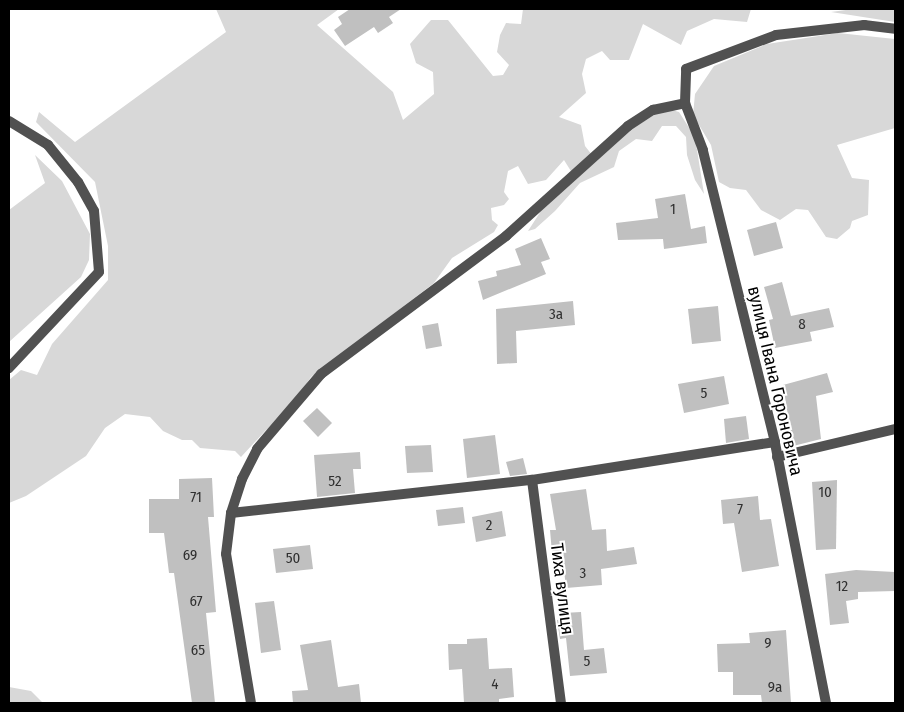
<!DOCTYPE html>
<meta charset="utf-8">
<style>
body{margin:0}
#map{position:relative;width:904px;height:712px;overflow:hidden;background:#fff;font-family:"Fira Sans Condensed",sans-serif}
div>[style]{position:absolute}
.green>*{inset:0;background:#d8d8d8}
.building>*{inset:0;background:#c0c0c0}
.minor>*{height:10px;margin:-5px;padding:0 5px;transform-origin:5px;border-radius:5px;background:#515151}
span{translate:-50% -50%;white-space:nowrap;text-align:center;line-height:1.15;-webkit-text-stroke:4px #fff;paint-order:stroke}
.number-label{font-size:15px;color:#303030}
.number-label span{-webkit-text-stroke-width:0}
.street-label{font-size:18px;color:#000}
.frame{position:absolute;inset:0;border:10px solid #000;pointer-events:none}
</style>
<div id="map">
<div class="green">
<div style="clip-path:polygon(216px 9px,339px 9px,317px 25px,393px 92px,403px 120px,434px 94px,433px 72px,416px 63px,410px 44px,431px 20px,448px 20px,493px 76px,503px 75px,509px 65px,497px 52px,500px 35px,506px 23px,521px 24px,523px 9px,751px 9px,747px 22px,714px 19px,687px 31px,681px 45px,643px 24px,629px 60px,610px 60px,602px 51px,586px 59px,582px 74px,586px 93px,559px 117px,581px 125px,585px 146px,596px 160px,611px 142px,665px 108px,679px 112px,695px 137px,704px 194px,695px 180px,687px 155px,686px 137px,676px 126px,662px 126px,652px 141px,636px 139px,619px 151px,614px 167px,580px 183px,555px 211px,535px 229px,528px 231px,548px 200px,574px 176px,564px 160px,546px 180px,528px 184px,518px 166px,508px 171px,504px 192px,509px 199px,504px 205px,491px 208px,492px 220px,498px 225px,494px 232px,452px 258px,434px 283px,311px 377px,280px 421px,266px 430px,241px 457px,235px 451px,200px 448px,192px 440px,182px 440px,163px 431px,150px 417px,125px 414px,105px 428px,86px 456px,26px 496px,9px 503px,9px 380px,21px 370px,37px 375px,52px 344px,108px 280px,108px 246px,95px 182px,36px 122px,39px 112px,75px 142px,226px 32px)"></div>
<div style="clip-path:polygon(853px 9px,895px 9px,895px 22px,831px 12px)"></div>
<div style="clip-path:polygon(838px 33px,895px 39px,895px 128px,837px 145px,852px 178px,869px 180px,868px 215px,852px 221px,850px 228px,837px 239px,826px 237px,808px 210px,796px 209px,780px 220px,761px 210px,746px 190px,730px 188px,719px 182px,711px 145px,693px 115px,695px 94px,714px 66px,767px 44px)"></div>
<div style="clip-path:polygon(35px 155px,62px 181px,90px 234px,89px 260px,81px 277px,9px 342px,9px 210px,45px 183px)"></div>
<div style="clip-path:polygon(9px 687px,31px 691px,43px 703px,9px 703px)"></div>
</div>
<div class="building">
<div style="clip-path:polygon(350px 9px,401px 9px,389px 17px,393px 23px,378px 33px,374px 27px,345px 46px,334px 30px,342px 24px,338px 17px)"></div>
<div style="clip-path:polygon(685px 194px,691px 229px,705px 226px,707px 243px,664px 249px,663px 239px,618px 240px,616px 223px,658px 218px,655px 199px)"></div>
<div style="clip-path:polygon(776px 222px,783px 248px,754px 256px,747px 230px)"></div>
<div style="clip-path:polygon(541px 238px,550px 259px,541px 262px,546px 274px,483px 300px,478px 281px,497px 276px,496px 271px,521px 265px,515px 249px)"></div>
<div style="clip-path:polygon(782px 282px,791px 316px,829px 308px,834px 327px,810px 332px,812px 341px,775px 348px,769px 320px,773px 319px,764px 287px)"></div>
<div style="clip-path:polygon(573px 301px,575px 325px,516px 331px,517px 363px,497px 364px,496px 309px)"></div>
<div style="clip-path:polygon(718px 306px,721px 341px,692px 344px,688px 309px)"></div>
<div style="clip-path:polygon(438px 323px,442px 346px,426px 349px,422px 326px)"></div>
<div style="clip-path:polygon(827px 373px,833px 392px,816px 396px,821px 439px,793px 446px,783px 385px)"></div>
<div style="clip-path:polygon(724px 376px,729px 404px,684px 413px,678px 384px)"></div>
<div style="clip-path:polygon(317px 408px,332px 423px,318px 437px,303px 421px)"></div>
<div style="clip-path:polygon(746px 416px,749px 439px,726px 443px,724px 419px)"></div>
<div style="clip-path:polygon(495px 435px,500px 474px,467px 478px,463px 439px)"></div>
<div style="clip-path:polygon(431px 445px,433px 472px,407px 473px,405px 446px)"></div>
<div style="clip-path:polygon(360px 452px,361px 469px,353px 469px,355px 493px,317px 497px,314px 455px)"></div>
<div style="clip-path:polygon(523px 458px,527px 474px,510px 476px,506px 462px)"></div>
<div style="clip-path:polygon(212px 478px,214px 517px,208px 517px,216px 612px,206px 613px,215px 703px,192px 703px,174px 573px,169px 573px,164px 533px,149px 533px,149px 499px,179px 499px,179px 479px)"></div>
<div style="clip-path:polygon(837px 480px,836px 549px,816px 550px,812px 482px)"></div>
<div style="clip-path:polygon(586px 489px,592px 530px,606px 529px,607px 551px,634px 547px,637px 564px,601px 569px,602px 585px,566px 588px,562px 552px,552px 553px,550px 530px,556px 530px,550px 494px)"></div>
<div style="clip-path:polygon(758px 496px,760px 520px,771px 519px,779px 566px,742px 572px,734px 523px,723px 524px,721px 500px)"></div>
<div style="clip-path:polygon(463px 507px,465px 523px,438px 526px,436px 510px)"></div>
<div style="clip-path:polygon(502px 511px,506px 536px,476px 542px,472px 517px)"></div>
<div style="clip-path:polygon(310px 545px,313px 569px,276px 573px,273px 549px)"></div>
<div style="clip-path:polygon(856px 570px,895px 572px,895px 591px,858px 592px,858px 599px,846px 601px,849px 623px,830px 625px,825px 574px)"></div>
<div style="clip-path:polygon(274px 601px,281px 650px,261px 653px,255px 603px)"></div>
<div style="clip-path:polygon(581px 612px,584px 650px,604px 648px,607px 673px,570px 676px,566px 638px,560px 639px,557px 620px,564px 619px,563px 613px)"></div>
<div style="clip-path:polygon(786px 630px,791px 703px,762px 703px,761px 695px,733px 695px,733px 672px,718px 672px,717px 644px,750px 643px,749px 633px)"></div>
<div style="clip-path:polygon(487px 638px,489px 669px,512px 668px,514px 697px,499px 699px,499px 703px,464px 703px,462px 669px,449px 670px,448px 644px,467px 644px,467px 639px)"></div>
<div style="clip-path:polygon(331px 640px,338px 687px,359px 684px,361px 703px,293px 703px,292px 691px,308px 690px,300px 645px)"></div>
</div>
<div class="minor">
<div style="left:9px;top:121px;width:46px;rotate:31.6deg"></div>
<div style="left:48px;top:145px;width:48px;rotate:51deg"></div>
<div style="left:78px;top:182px;width:33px;rotate:61deg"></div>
<div style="left:94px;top:211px;width:61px;rotate:85.3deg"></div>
<div style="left:99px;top:272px;width:132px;rotate:133.2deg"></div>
<div style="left:777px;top:457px;width:121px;rotate:-13.3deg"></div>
<div style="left:532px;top:480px;width:225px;rotate:82.6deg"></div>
<div style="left:231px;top:513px;width:303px;rotate:-6.3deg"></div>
<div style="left:532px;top:480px;width:246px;rotate:-8.9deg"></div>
<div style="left:251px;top:703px;width:151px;rotate:-99.5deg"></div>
<div style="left:226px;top:554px;width:41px;rotate:-83deg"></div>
<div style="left:231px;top:513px;width:36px;rotate:-72deg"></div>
<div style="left:242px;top:479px;width:34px;rotate:-63deg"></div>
<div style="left:257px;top:449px;width:99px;rotate:-49.5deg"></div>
<div style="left:321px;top:374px;width:231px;rotate:-36.7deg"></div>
<div style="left:506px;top:236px;width:164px;rotate:-42deg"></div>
<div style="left:628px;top:126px;width:30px;rotate:-33deg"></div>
<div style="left:653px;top:110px;width:33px;rotate:-12deg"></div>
<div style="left:826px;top:703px;width:266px;rotate:-101.1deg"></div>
<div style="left:775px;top:442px;width:301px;rotate:-103.9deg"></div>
<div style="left:703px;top:150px;width:50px;rotate:-111deg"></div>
<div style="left:685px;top:103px;width:34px;rotate:-88deg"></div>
<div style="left:686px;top:69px;width:96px;rotate:-20.7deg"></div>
<div style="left:776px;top:35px;width:89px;rotate:-6.5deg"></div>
<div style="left:864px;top:25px;width:31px;rotate:7deg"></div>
</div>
<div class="number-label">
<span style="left:673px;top:210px">1</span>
<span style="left:556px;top:315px">3а</span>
<span style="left:802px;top:325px">8</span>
<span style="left:704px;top:394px">5</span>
<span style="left:335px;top:482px">52</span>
<span style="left:825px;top:493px">10</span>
<span style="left:196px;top:498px">71</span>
<span style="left:740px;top:510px">7</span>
<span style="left:489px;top:526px">2</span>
<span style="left:190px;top:556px">69</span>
<span style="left:293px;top:559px">50</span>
<span style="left:583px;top:574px">3</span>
<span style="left:842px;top:587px">12</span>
<span style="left:196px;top:602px">67</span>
<span style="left:768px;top:644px">9</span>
<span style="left:198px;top:651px">65</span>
<span style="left:587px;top:662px">5</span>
<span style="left:495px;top:685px">4</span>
<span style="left:775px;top:688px">9а</span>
</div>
<div class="street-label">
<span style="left:775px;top:381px;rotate:77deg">вулиця Івана Гороновича</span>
<span style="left:562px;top:589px;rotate:83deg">Тиха вулиця</span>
</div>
<div class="frame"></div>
</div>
